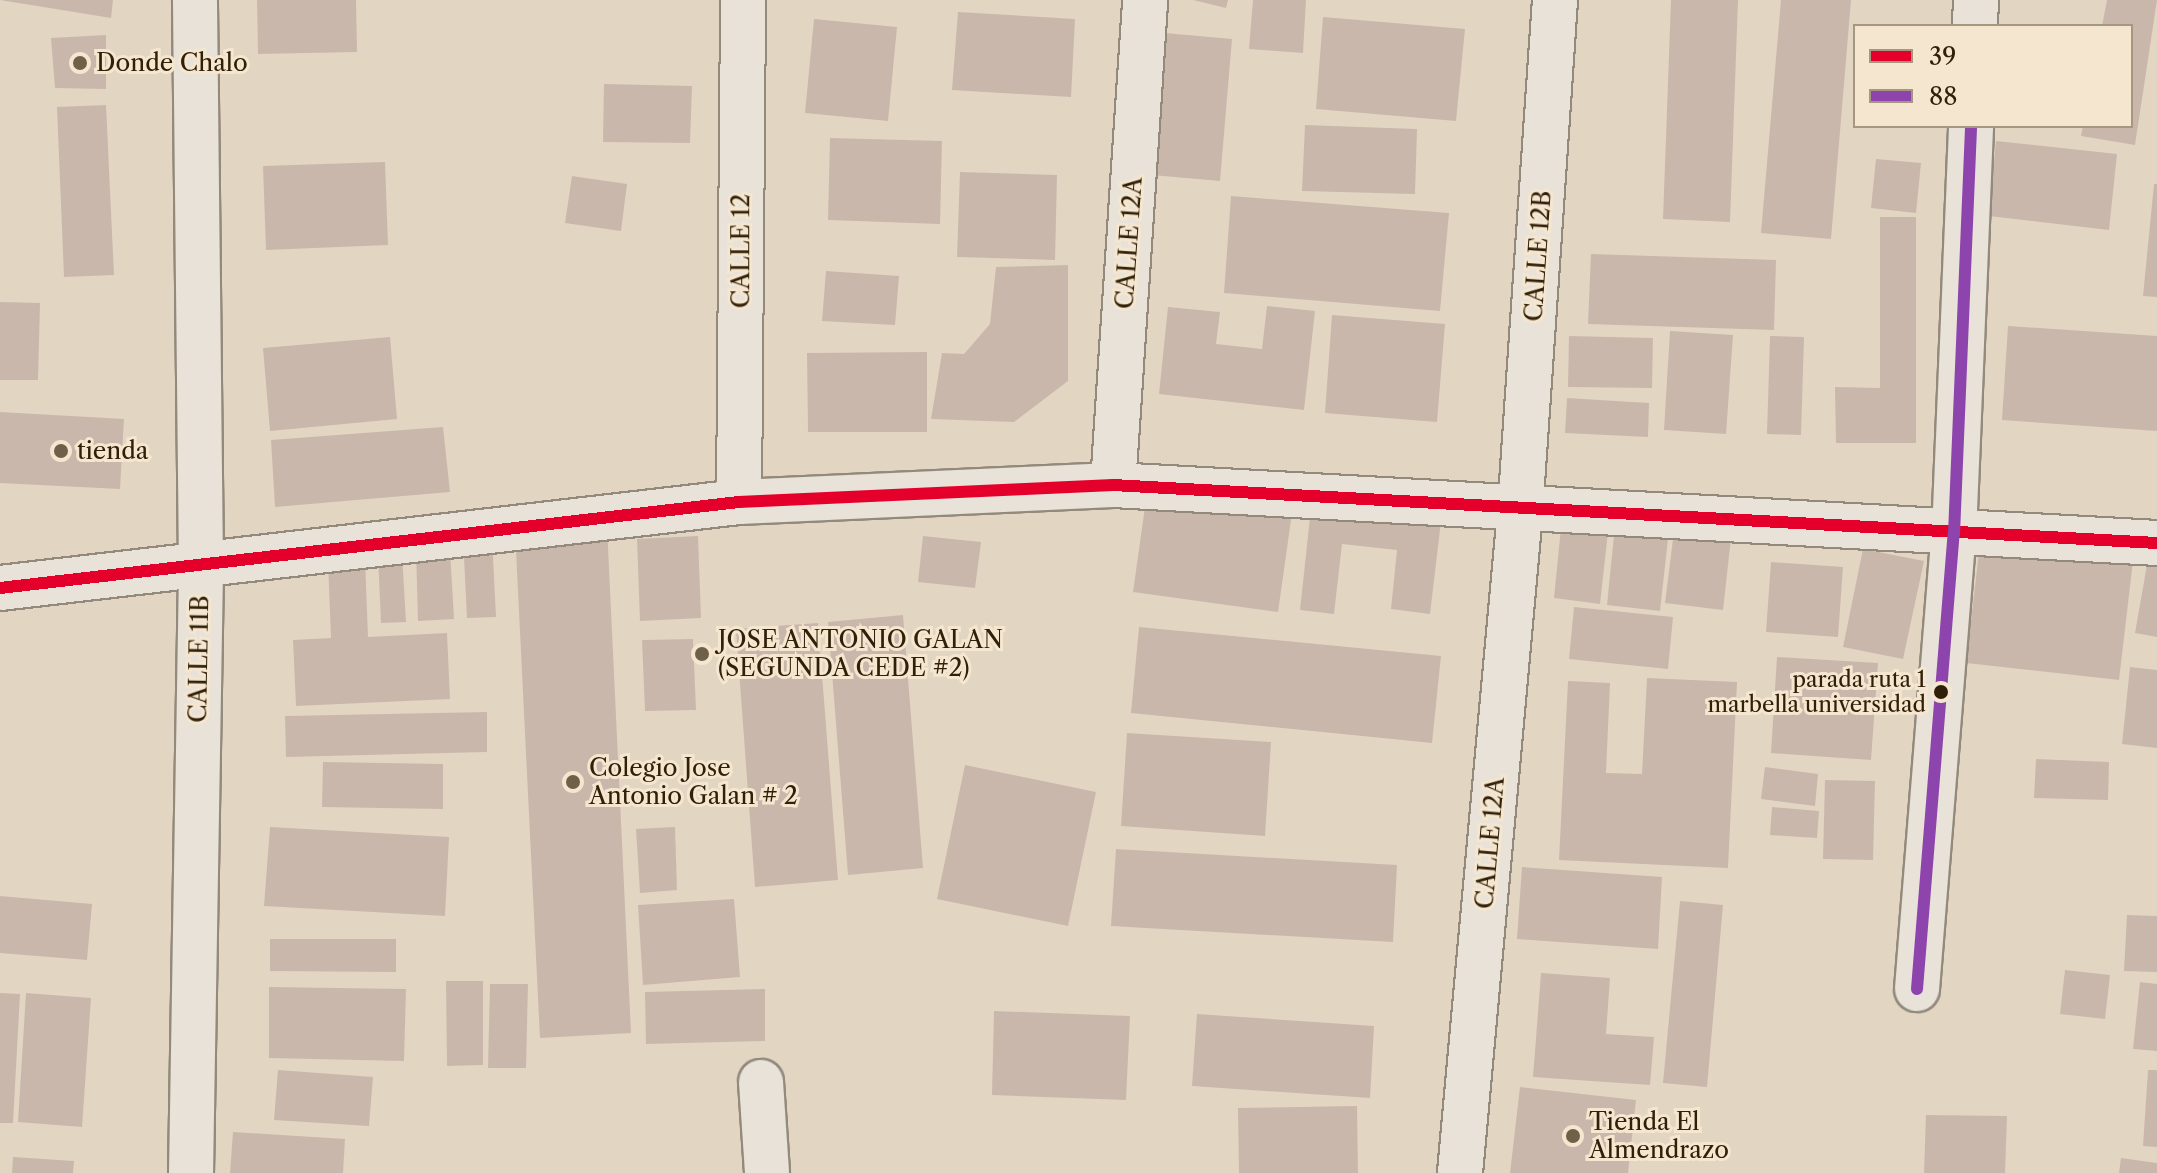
<!DOCTYPE html>
<style>
body{margin:0}
#map{position:relative;width:2157px;height:1173px;overflow:hidden;background:#e2d6c3;font-family:"Libre Caslon Text",serif}
div>[style]{position:absolute}
.building>*{inset:0;background:#cab7ac}
.roads{filter:drop-shadow(2px 0 #938a7c) drop-shadow(-2px 0 #938a7c) drop-shadow(0 2px #938a7c) drop-shadow(0 -2px #938a7c)}
.minor>*{height:44px;margin:-22px;padding:0 22px;transform-origin:22px;border-radius:22px;background:#e8e2d8}
.bus-1>*{height:12px;margin:-6px;padding:0 6px;transform-origin:6px;border-radius:6px;background:#e4002b}
.bus-2>*{height:12px;margin:-6px;padding:0 6px;transform-origin:6px;border-radius:6px;background:#8e44ad}
.dots>*{width:22px;height:22px;translate:-50% -50%;box-sizing:border-box;border:4px solid #f5e6d0;border-radius:50%}
span{translate:-50% -50%;white-space:nowrap;text-align:center;line-height:1.15;-webkit-text-stroke:6px #f5e6d0;paint-order:stroke}
.bus-label{font-size:22px;color:#312009}
.right{translate:-100% -50%;text-align:right}
.poi-label{font-size:24px;color:#312009}
.left{translate:0 -50%;text-align:left}
.street-label{font-size:24px;color:#312009}
.legend{position:absolute;left:1853px;top:24px;width:280px;height:104px;box-sizing:border-box;background:#f5e6d0;border:2px solid #a79780;margin:0;padding:10px 14px;list-style:none;font-size:24px;color:#312009}
.legend li{display:flex;align-items:center;gap:16px;height:40px}
.legend b{width:40px;border:2px solid #a79780}
</style>
<div id="map">
<div class="building">
<div style="clip-path:polygon(0 0,113px 0,111px 18px)"></div>
<div style="clip-path:polygon(257px 0,356px 0,357px 52px,258px 54px)"></div>
<div style="clip-path:polygon(1193px 0,1228px 0,1226px 8px)"></div>
<div style="clip-path:polygon(1253px 0,1306px 0,1303px 53px,1249px 49px)"></div>
<div style="clip-path:polygon(1671px 0,1738px 0,1730px 222px,1663px 219px)"></div>
<div style="clip-path:polygon(1781px 0,1851px 0,1831px 239px,1761px 233px)"></div>
<div style="clip-path:polygon(2107px 0,2157px 0,2135px 145px,2081px 136px,2083px 126px,2131px 126px,2131px 26px,2102px 26px)"></div>
<div style="clip-path:polygon(958px 12px,1075px 19px,1071px 97px,952px 90px)"></div>
<div style="clip-path:polygon(1323px 17px,1465px 29px,1456px 121px,1316px 109px)"></div>
<div style="clip-path:polygon(814px 19px,897px 27px,888px 121px,805px 113px)"></div>
<div style="clip-path:polygon(1165px 33px,1232px 39px,1220px 181px,1152px 175px)"></div>
<div style="clip-path:polygon(106px 35px,106px 89px,55px 88px,51px 38px)"></div>
<div style="clip-path:polygon(604px 84px,692px 86px,690px 143px,603px 142px)"></div>
<div style="clip-path:polygon(106px 105px,114px 275px,64px 277px,57px 107px)"></div>
<div style="clip-path:polygon(1305px 125px,1417px 129px,1415px 194px,1302px 191px)"></div>
<div style="clip-path:polygon(830px 138px,942px 141px,940px 224px,828px 220px)"></div>
<div style="clip-path:polygon(1996px 141px,2117px 154px,2109px 230px,1989px 216px)"></div>
<div style="clip-path:polygon(1876px 159px,1921px 163px,1916px 213px,1871px 208px)"></div>
<div style="clip-path:polygon(385px 162px,388px 245px,266px 250px,263px 166px)"></div>
<div style="clip-path:polygon(960px 172px,1057px 175px,1055px 260px,957px 257px)"></div>
<div style="clip-path:polygon(572px 176px,627px 184px,621px 231px,565px 223px)"></div>
<div style="clip-path:polygon(2154px 184px,2157px 184px,2157px 297px,2143px 296px)"></div>
<div style="clip-path:polygon(1231px 196px,1449px 213px,1440px 311px,1224px 293px)"></div>
<div style="clip-path:polygon(1880px 217px,1916px 217px,1916px 443px,1836px 443px,1835px 387px,1880px 388px)"></div>
<div style="clip-path:polygon(1591px 254px,1776px 260px,1774px 330px,1588px 324px)"></div>
<div style="clip-path:polygon(1068px 265px,1068px 381px,1014px 422px,931px 419px,942px 353px,964px 354px,990px 324px,996px 267px)"></div>
<div style="clip-path:polygon(826px 271px,899px 276px,895px 325px,822px 321px)"></div>
<div style="clip-path:polygon(0 302px,40px 303px,38px 380px,0 380px)"></div>
<div style="clip-path:polygon(1267px 306px,1315px 311px,1304px 410px,1159px 394px,1168px 307px,1220px 312px,1216px 344px,1262px 349px)"></div>
<div style="clip-path:polygon(1332px 315px,1445px 324px,1437px 422px,1325px 413px)"></div>
<div style="clip-path:polygon(2008px 326px,2157px 336px,2157px 431px,2002px 420px)"></div>
<div style="clip-path:polygon(1670px 331px,1733px 335px,1726px 434px,1664px 430px)"></div>
<div style="clip-path:polygon(1569px 336px,1653px 338px,1652px 388px,1568px 387px)"></div>
<div style="clip-path:polygon(1770px 336px,1804px 337px,1801px 435px,1767px 434px)"></div>
<div style="clip-path:polygon(390px 337px,397px 419px,270px 431px,263px 348px)"></div>
<div style="clip-path:polygon(927px 352px,927px 432px,808px 432px,807px 353px)"></div>
<div style="clip-path:polygon(1567px 398px,1649px 403px,1648px 437px,1565px 433px)"></div>
<div style="clip-path:polygon(0 412px,124px 419px,120px 489px,0 483px)"></div>
<div style="clip-path:polygon(443px 427px,450px 492px,275px 507px,271px 440px)"></div>
<div style="clip-path:polygon(1147px 493px,1292px 513px,1278px 612px,1133px 592px)"></div>
<div style="clip-path:polygon(1312px 499px,1442px 513px,1430px 614px,1391px 609px,1397px 550px,1342px 544px,1334px 614px,1300px 610px)"></div>
<div style="clip-path:polygon(1562px 518px,1609px 523px,1600px 604px,1554px 598px)"></div>
<div style="clip-path:polygon(1675px 523px,1732px 529px,1723px 610px,1665px 603px)"></div>
<div style="clip-path:polygon(1615px 525px,1669px 530px,1660px 611px,1607px 605px)"></div>
<div style="clip-path:polygon(607px 526px,631px 1033px,540px 1038px,515px 530px)"></div>
<div style="clip-path:polygon(698px 536px,701px 618px,640px 621px,637px 539px)"></div>
<div style="clip-path:polygon(923px 536px,981px 542px,975px 588px,918px 582px)"></div>
<div style="clip-path:polygon(492px 537px,496px 617px,467px 618px,463px 538px)"></div>
<div style="clip-path:polygon(1980px 544px,2133px 561px,2119px 680px,1966px 663px)"></div>
<div style="clip-path:polygon(1863px 549px,1924px 561px,1903px 659px,1843px 647px)"></div>
<div style="clip-path:polygon(450px 550px,454px 619px,418px 621px,416px 551px)"></div>
<div style="clip-path:polygon(402px 554px,406px 622px,381px 623px,378px 555px)"></div>
<div style="clip-path:polygon(365px 559px,368px 637px,447px 633px,450px 699px,296px 706px,293px 640px,331px 638px,328px 562px)"></div>
<div style="clip-path:polygon(2148px 559px,2157px 560px,2157px 637px,2135px 633px)"></div>
<div style="clip-path:polygon(1771px 562px,1843px 567px,1838px 637px,1766px 632px)"></div>
<div style="clip-path:polygon(1574px 607px,1673px 617px,1668px 669px,1569px 659px)"></div>
<div style="clip-path:polygon(903px 615px,923px 868px,848px 875px,828px 622px)"></div>
<div style="clip-path:polygon(818px 623px,838px 880px,755px 887px,736px 629px)"></div>
<div style="clip-path:polygon(1139px 627px,1441px 656px,1432px 743px,1131px 713px)"></div>
<div style="clip-path:polygon(693px 639px,696px 710px,645px 711px,642px 640px)"></div>
<div style="clip-path:polygon(1777px 657px,1878px 663px,1871px 760px,1771px 753px)"></div>
<div style="clip-path:polygon(2130px 667px,2157px 670px,2157px 748px,2122px 744px)"></div>
<div style="clip-path:polygon(1647px 678px,1737px 682px,1728px 868px,1559px 860px,1568px 681px,1610px 683px,1606px 773px,1642px 774px)"></div>
<div style="clip-path:polygon(487px 712px,487px 752px,286px 757px,285px 716px)"></div>
<div style="clip-path:polygon(1127px 733px,1271px 742px,1265px 836px,1121px 826px)"></div>
<div style="clip-path:polygon(2036px 759px,2109px 762px,2108px 800px,2034px 798px)"></div>
<div style="clip-path:polygon(323px 762px,443px 764px,443px 809px,322px 807px)"></div>
<div style="clip-path:polygon(965px 765px,1096px 792px,1068px 926px,937px 899px)"></div>
<div style="clip-path:polygon(1765px 767px,1818px 774px,1815px 806px,1761px 799px)"></div>
<div style="clip-path:polygon(1825px 780px,1875px 781px,1873px 860px,1823px 859px)"></div>
<div style="clip-path:polygon(1772px 807px,1819px 811px,1817px 838px,1770px 835px)"></div>
<div style="clip-path:polygon(270px 827px,449px 837px,445px 916px,264px 906px)"></div>
<div style="clip-path:polygon(675px 827px,677px 890px,640px 893px,636px 829px)"></div>
<div style="clip-path:polygon(1116px 849px,1397px 865px,1393px 942px,1111px 926px)"></div>
<div style="clip-path:polygon(1522px 867px,1662px 877px,1658px 949px,1517px 939px)"></div>
<div style="clip-path:polygon(0 896px,92px 904px,87px 960px,0 953px)"></div>
<div style="clip-path:polygon(734px 899px,740px 977px,643px 985px,638px 905px)"></div>
<div style="clip-path:polygon(1680px 901px,1723px 905px,1707px 1087px,1663px 1083px)"></div>
<div style="clip-path:polygon(2127px 915px,2157px 916px,2157px 972px,2124px 971px)"></div>
<div style="clip-path:polygon(270px 939px,396px 939px,396px 972px,270px 971px)"></div>
<div style="clip-path:polygon(2065px 970px,2110px 975px,2105px 1019px,2060px 1014px)"></div>
<div style="clip-path:polygon(1541px 973px,1610px 978px,1606px 1034px,1654px 1037px,1650px 1085px,1533px 1077px)"></div>
<div style="clip-path:polygon(446px 981px,483px 981px,483px 1065px,447px 1066px)"></div>
<div style="clip-path:polygon(2140px 982px,2157px 984px,2157px 1051px,2133px 1049px)"></div>
<div style="clip-path:polygon(490px 984px,528px 984px,526px 1068px,488px 1068px)"></div>
<div style="clip-path:polygon(269px 987px,406px 989px,404px 1061px,269px 1058px)"></div>
<div style="clip-path:polygon(765px 989px,765px 1041px,646px 1044px,645px 992px)"></div>
<div style="clip-path:polygon(0 993px,20px 994px,13px 1123px,0 1123px)"></div>
<div style="clip-path:polygon(26px 993px,91px 998px,82px 1127px,18px 1122px)"></div>
<div style="clip-path:polygon(994px 1011px,1130px 1016px,1126px 1100px,992px 1095px)"></div>
<div style="clip-path:polygon(1197px 1014px,1374px 1026px,1370px 1098px,1192px 1086px)"></div>
<div style="clip-path:polygon(278px 1070px,373px 1077px,369px 1126px,274px 1120px)"></div>
<div style="clip-path:polygon(2148px 1070px,2157px 1070px,2157px 1147px,2143px 1146px)"></div>
<div style="clip-path:polygon(1520px 1087px,1636px 1100px,1628px 1173px,1510px 1173px)"></div>
<div style="clip-path:polygon(1357px 1106px,1358px 1173px,1239px 1173px,1238px 1108px)"></div>
<div style="clip-path:polygon(1926px 1115px,2007px 1116px,2005px 1173px,1924px 1173px)"></div>
<div style="clip-path:polygon(233px 1132px,345px 1139px,343px 1173px,230px 1173px)"></div>
<div style="clip-path:polygon(13px 1157px,74px 1161px,73px 1173px,12px 1173px)"></div>
<div style="clip-path:polygon(2121px 1158px,2157px 1163px,2157px 1173px,2119px 1173px)"></div>
</div>
<div class="roads">
<div class="minor">
<div style="left:1975px;top:26px;width:26px;rotate:-88deg"></div>
<div style="left:1113px;top:485px;width:486px;rotate:-86.2deg"></div>
<div style="left:739px;top:502px;width:502px;rotate:-89.54deg"></div>
<div style="left:0;top:588px;width:744px;rotate:-6.64deg"></div>
<div style="left:739px;top:502px;width:374px;rotate:-2.6deg"></div>
<div style="left:1113px;top:485px;width:1046px;rotate:3.18deg"></div>
<div style="left:1917px;top:989px;width:457px;rotate:-85.4deg"></div>
<div style="left:1954px;top:534px;width:408px;rotate:-87.6deg"></div>
<div style="left:761px;top:1082px;width:91px;rotate:86.2deg"></div>
<div style="left:191px;top:1173px;width:606px;rotate:-89.05deg"></div>
<div style="left:201px;top:567px;width:567px;rotate:-90.61deg"></div>
<div style="left:1460px;top:1173px;width:664px;rotate:-84.81deg"></div>
<div style="left:1520px;top:512px;width:513px;rotate:-86.09deg"></div>
</div>
</div>
<div class="bus-1">
<div style="left:0;top:588px;width:744px;rotate:-6.64deg"></div>
<div style="left:739px;top:502px;width:374px;rotate:-2.6deg"></div>
<div style="left:1113px;top:485px;width:1046px;rotate:3.18deg"></div>
</div>
<div class="bus-2">
<div style="left:1917px;top:989px;width:457px;rotate:-85.4deg"></div>
<div style="left:1954px;top:534px;width:408px;rotate:-87.6deg"></div>
</div>
<div class="dots">
<div style="left:80px;top:63px;background:#6f604a"></div>
<div style="left:61px;top:451px;background:#6f604a"></div>
<div style="left:702px;top:654px;background:#6f604a"></div>
<div style="left:1941px;top:692px;background:#312009"></div>
<div style="left:573px;top:782px;background:#6f604a"></div>
<div style="left:1573px;top:1136px;background:#6f604a"></div>
</div>
<div class="bus-label">
<span class="right" style="left:1926px;top:692px">parada ruta 1<br>marbella universidad</span>
</div>
<div class="poi-label">
<span class="left" style="left:96px;top:63px">Donde Chalo</span>
<span class="left" style="left:77px;top:451px">tienda</span>
<span class="left" style="left:718px;top:654px">JOSE ANTONIO GALAN<br>(SEGUNDA CEDE #2)</span>
<span class="left" style="left:589px;top:782px">Colegio Jose<br>Antonio Galan # 2</span>
<span class="left" style="left:1589px;top:1136px">Tienda El<br>Almendrazo</span>
</div>
<div class="street-label">
<span style="left:1129px;top:243px;rotate:-86deg">CALLE 12A</span>
<span style="left:741px;top:251px;rotate:-90deg">CALLE 12</span>
<span style="left:1538px;top:256px;rotate:-86deg">CALLE 12B</span>
<span style="left:199px;top:659px;rotate:-89deg">CALLE 11B</span>
<span style="left:1490px;top:843px;rotate:-85deg">CALLE 12A</span>
</div>
<ul class="legend">
<li><b style="height:10px;background:#e4002b"></b>39</li>
<li><b style="height:10px;background:#8e44ad"></b>88</li>
</ul>
</div>
